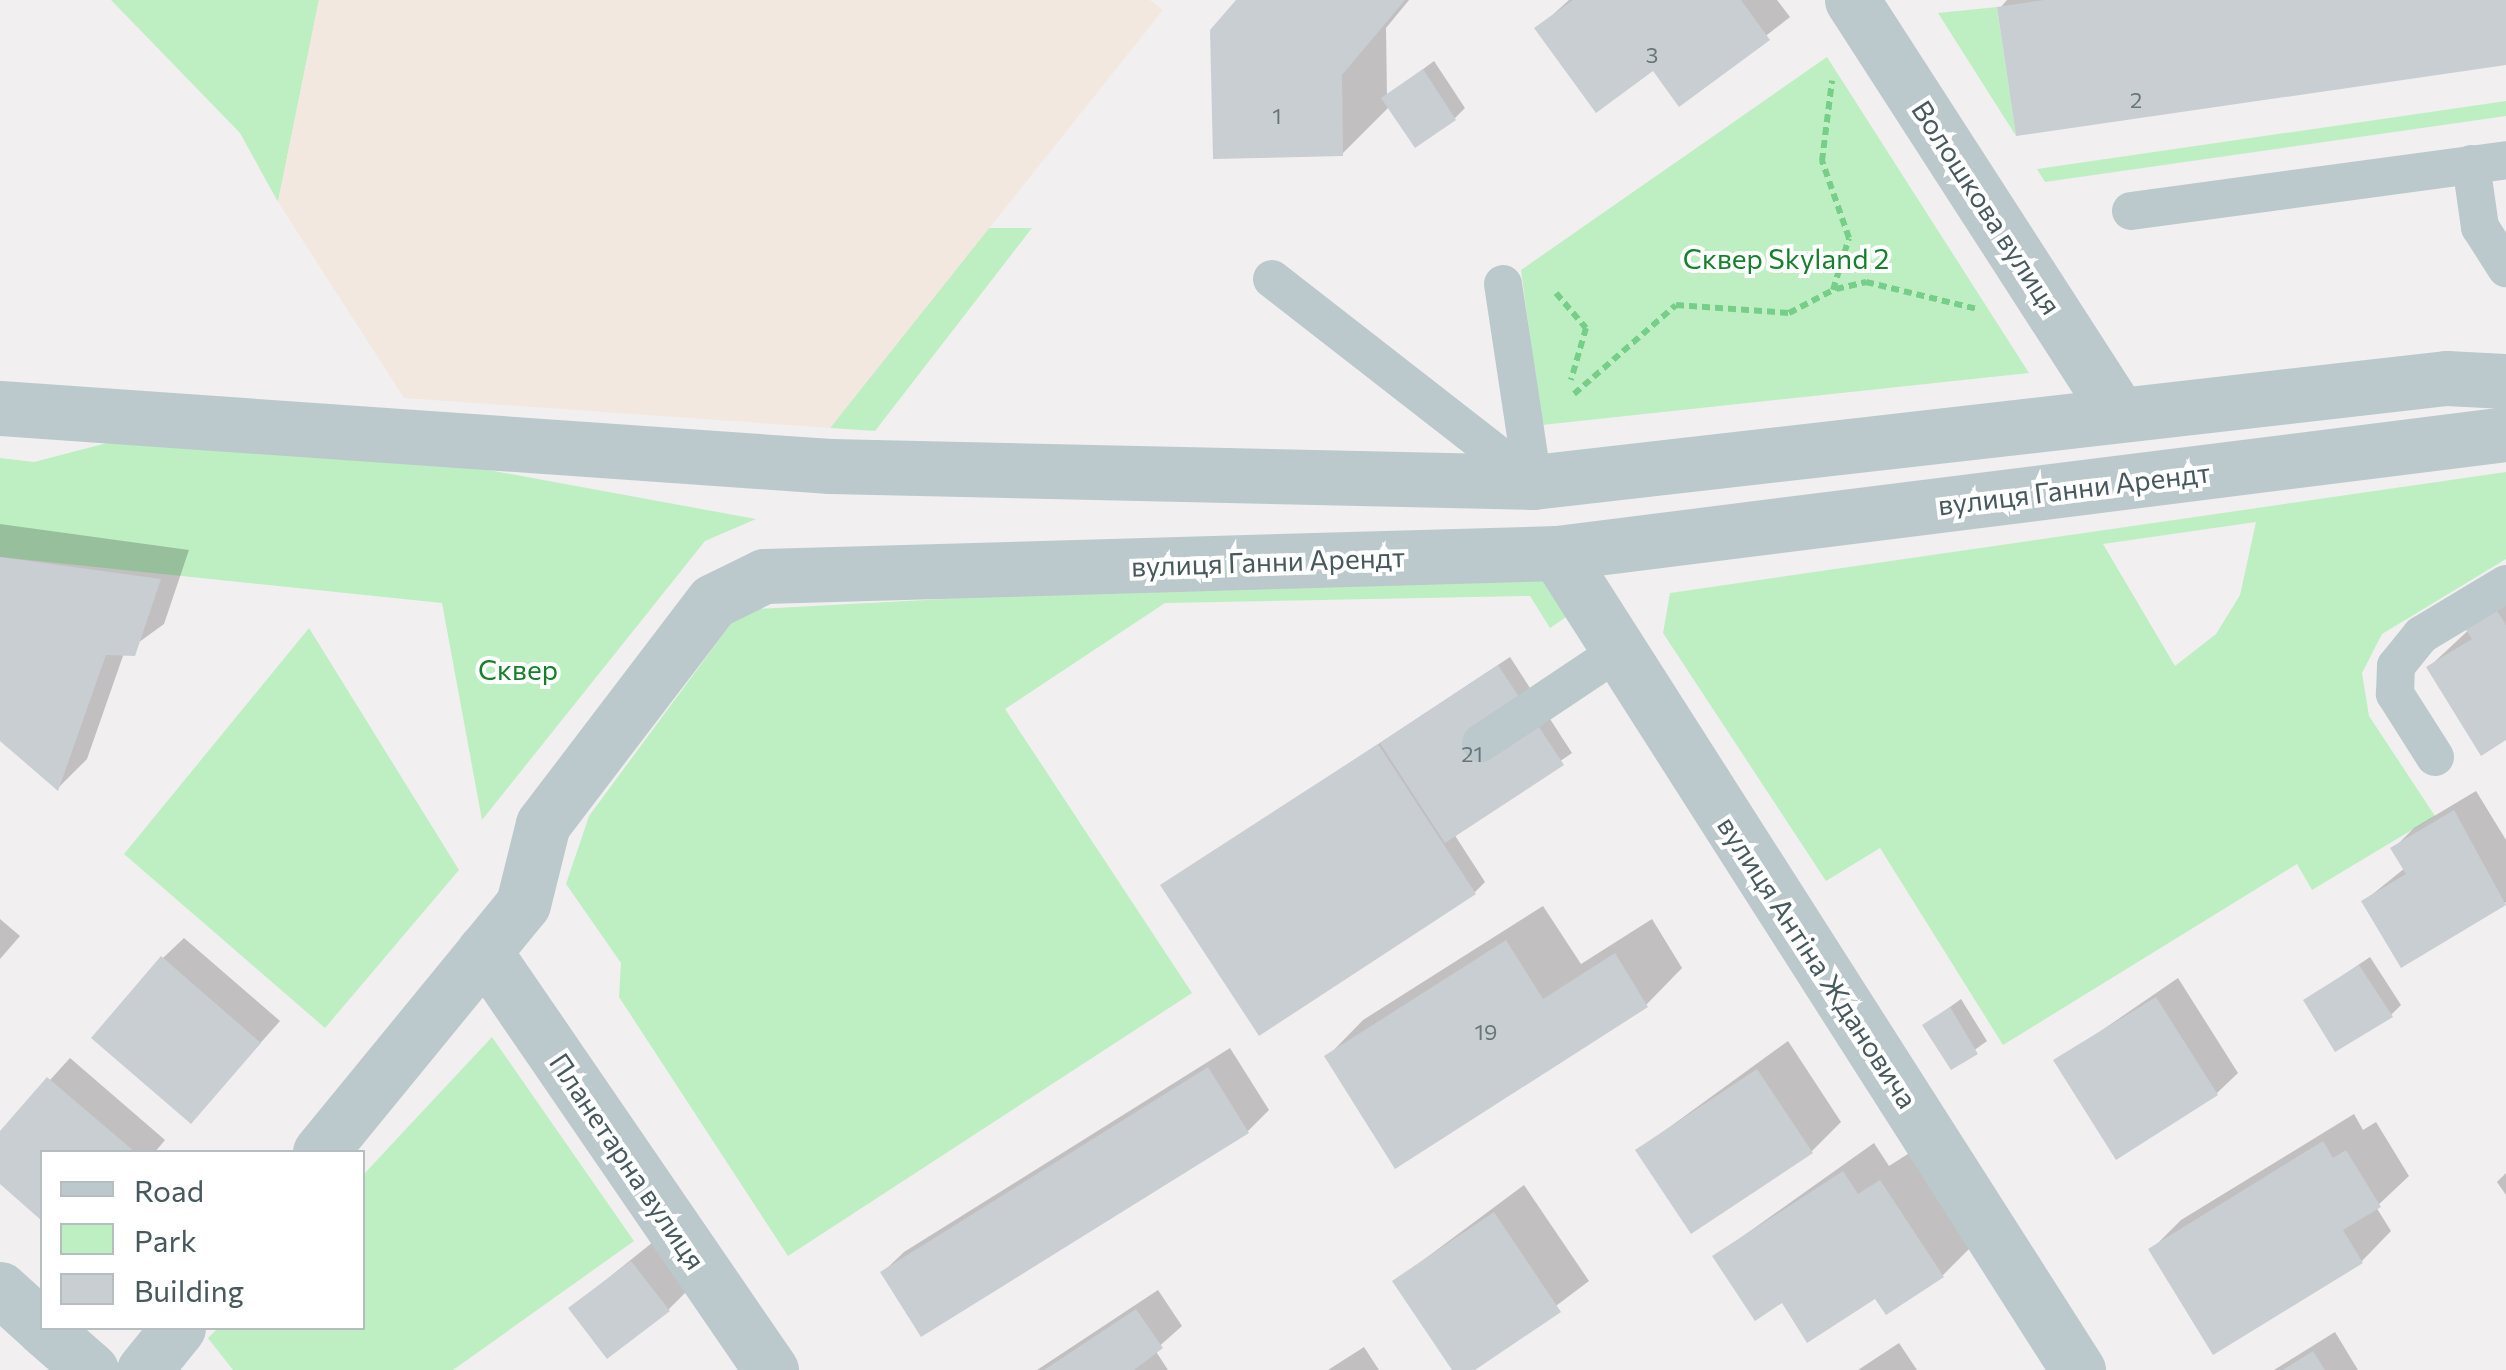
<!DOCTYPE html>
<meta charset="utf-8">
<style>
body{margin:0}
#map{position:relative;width:2506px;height:1370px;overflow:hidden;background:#f2eff0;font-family:Commissioner,sans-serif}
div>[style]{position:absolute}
.green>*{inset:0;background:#beefc3}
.sand>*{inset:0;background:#f3e8e0}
.shadow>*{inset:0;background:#0003}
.building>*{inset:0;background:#c9ced2}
.path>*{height:6px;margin-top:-3px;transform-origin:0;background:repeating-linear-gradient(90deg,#76ce89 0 8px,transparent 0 13px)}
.lane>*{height:38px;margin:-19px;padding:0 19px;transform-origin:19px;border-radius:19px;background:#bbc9cc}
.street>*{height:55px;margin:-27.5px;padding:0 27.5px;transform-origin:27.5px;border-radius:27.5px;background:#bbc9cc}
span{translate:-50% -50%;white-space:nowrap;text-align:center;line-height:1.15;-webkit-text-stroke:8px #fff;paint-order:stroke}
.number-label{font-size:22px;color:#68767a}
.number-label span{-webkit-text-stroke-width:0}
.street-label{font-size:28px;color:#47595d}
.park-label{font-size:28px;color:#17802d}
.legend{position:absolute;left:40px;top:1150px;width:325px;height:180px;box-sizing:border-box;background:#fff;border:2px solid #b5bdbe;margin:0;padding:12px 18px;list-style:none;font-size:30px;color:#47595d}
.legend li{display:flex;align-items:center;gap:20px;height:50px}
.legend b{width:50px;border:2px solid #b5bdbe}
</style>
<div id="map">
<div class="green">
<div style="clip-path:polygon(111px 0,319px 0,278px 202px,240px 133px)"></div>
<div style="clip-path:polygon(1997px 7px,2016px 136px,1938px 13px)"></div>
<div style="clip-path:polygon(1827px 57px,2029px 373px,1542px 425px,1521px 270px)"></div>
<div style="clip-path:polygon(2506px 101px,2506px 116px,2045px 182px,2037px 169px)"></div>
<div style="clip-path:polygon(986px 228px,1032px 228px,875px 431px,830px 428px)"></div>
<div style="clip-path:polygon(130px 437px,461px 465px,756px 519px,705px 541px,482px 820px,442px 603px,0 557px,0 458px,34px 462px)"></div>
<div style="clip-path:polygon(evenodd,2506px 472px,2506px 559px,2382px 634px,2362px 673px,2369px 716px,2435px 816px,2312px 890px,2297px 864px,2003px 1045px,1880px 848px,1826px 881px,1663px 633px,1670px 593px,2506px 472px,2256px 522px,2240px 595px,2216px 634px,2175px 666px,2103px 544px,2256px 522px)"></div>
<div style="clip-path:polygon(1547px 566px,1575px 611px,1550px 628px,1530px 596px,1165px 603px,1005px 709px,1192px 993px,788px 1256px,619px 997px,621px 963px,566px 884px,589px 816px,741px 610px)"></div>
<div style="clip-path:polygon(309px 628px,459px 870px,325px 1028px,124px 854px)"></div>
<div style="clip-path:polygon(492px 1037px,634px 1241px,453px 1370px,233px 1370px,208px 1338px,218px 1328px,362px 1328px,363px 1175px)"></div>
</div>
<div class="sand">
<div style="clip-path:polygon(319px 0,1150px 0,1163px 10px,830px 428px,404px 398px,278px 202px)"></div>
</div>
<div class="shadow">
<div style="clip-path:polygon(1240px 0,1409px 0,1386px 28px,1387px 96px,1434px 61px,1465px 108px,1455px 118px,1390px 106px,1342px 154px)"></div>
<div style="clip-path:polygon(1569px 0,1777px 0,1790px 17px,1679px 104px,1653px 68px,1538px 28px)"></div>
<div style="clip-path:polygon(2007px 0,2506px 0,2506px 62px,2000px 8px)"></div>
<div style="clip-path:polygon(0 524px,189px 550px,164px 624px,124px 653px,87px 759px,58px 788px,0 737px)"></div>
<div style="clip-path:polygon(2506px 595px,2506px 737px,2429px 667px)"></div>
<div style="clip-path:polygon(1510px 657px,1572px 753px,1454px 834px,1485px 882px,1475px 892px,1163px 886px)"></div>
<div style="clip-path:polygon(2476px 791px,2506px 840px,2506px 902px,2402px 965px,2364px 901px,2405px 868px,2393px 849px,2414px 828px)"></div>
<div style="clip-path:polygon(1543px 906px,1581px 964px,1652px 919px,1682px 968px,1646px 1005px,1327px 1057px,1363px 1020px)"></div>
<div style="clip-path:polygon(0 919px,20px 936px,0 959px)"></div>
<div style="clip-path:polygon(184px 938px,280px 1021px,191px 1121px,163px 958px)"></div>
<div style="clip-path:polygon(2370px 957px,2401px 1005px,2391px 1015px,2306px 1000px)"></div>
<div style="clip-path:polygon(2178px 978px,2238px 1073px,2217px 1093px,2057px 1061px)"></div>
<div style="clip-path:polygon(1961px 999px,1987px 1041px,1951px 1067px,1925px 1025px)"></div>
<div style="clip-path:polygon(1788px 1041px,1841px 1122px,1812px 1151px,1638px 1150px)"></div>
<div style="clip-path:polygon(1230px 1048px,1269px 1110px,1248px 1131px,922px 1334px,883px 1272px,904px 1252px)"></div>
<div style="clip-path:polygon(70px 1058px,165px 1140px,155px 1152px,42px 1152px,42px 1218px,0 1181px,0 1135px)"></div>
<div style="clip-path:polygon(2354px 1114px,2363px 1130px,2376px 1122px,2409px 1176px,2376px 1207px,2391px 1231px,2362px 1261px,2214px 1352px,2151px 1250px,2181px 1220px)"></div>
<div style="clip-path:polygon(1874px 1143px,1889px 1166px,1911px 1152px,1972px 1246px,1943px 1275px,1875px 1295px,1715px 1256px)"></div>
<div style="clip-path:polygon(2506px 1173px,2506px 1195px,2497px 1182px)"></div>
<div style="clip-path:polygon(1524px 1185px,1589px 1281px,1471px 1370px,1455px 1370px,1395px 1281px)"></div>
<div style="clip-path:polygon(653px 1242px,689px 1289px,668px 1310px,571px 1308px)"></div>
<div style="clip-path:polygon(1158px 1290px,1182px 1326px,1155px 1350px,1168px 1370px,1037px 1370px)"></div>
<div style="clip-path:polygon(2335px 1332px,2358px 1370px,2274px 1370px)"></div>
<div style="clip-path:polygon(1899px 1343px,1917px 1370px,1858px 1370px)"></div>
<div style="clip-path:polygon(1364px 1347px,1379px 1370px,1328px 1370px)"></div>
</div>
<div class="building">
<div style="clip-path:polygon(1236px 0,1405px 0,1342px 75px,1343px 156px,1213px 159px,1210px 30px)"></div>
<div style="clip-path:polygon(1573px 0,1741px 0,1770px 40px,1679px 107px,1653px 71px,1596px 113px,1534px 28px)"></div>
<div style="clip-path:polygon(2044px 0,2506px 0,2506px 65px,2016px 136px,1997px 7px)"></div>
<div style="clip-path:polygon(1423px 69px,1456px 120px,1415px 148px,1381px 98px)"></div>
<div style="clip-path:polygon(0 557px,161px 579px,135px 656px,106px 655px,58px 791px,0 741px)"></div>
<div style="clip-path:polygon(2495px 608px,2506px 625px,2506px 740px,2481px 756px,2426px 667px,2472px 639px,2464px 627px)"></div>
<div style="clip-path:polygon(1498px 665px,1564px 765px,1445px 843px,1380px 743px)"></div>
<div style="clip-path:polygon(1378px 744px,1476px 894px,1259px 1036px,1160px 885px)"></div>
<div style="clip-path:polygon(2454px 810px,2506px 905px,2401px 968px,2361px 901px,2406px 874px,2390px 848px)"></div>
<div style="clip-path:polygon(1506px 940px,1543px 999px,1615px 953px,1648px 1007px,1395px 1169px,1324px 1056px)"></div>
<div style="clip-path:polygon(161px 956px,261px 1043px,191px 1124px,91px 1038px)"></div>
<div style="clip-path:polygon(2359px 965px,2393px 1017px,2335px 1052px,2303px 1000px)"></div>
<div style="clip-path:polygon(2156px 997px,2218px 1095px,2116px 1160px,2053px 1060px)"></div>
<div style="clip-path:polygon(1950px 1007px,1978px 1054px,1951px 1070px,1922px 1025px)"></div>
<div style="clip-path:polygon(1208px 1067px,1249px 1133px,921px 1337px,880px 1272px)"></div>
<div style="clip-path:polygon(1757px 1069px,1813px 1153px,1691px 1234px,1635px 1150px)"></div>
<div style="clip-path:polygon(47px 1077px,135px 1152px,42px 1152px,42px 1221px,0 1184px,0 1131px)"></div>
<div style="clip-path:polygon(2323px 1141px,2333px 1158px,2346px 1150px,2381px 1207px,2343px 1230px,2363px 1263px,2213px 1355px,2148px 1249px)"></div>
<div style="clip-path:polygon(1843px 1171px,1858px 1194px,1880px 1180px,1944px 1277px,1886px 1315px,1875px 1299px,1807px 1343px,1782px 1303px,1755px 1321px,1712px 1256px)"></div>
<div style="clip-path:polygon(1494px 1212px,1561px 1312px,1475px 1370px,1452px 1370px,1392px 1281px)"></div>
<div style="clip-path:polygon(631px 1261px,670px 1311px,607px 1359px,568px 1308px)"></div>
<div style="clip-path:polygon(1136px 1309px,1163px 1348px,1134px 1370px,1044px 1370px)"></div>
<div style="clip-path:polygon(2313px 1351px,2325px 1370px,2283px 1370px)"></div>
</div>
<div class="path">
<div style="left:1836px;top:289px;width:31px;rotate:-13deg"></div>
<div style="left:1866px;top:282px;width:115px;rotate:13.6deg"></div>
<div style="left:1556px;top:293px;width:46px;rotate:49.4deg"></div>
<div style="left:1586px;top:328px;width:54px;rotate:106.1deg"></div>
<div style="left:1574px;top:394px;width:135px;rotate:-41.1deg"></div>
<div style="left:1676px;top:305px;width:113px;rotate:4deg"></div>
<div style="left:1789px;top:313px;width:50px;rotate:-27.6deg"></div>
<div style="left:1833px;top:290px;width:54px;rotate:-72.9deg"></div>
<div style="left:1849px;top:238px;width:82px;rotate:-109.3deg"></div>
<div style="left:1822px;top:161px;width:81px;rotate:-82.9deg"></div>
</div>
<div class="lane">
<div style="left:2471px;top:164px;width:64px;rotate:81.9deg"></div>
<div style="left:2480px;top:227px;width:49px;rotate:57.6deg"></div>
<div style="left:2131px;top:211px;width:378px;rotate:-7.7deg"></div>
<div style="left:1272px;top:279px;width:331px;rotate:37.9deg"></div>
<div style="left:1503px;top:284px;width:200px;rotate:81.4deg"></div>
<div style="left:1481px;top:743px;width:166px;rotate:-33.7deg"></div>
<div style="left:2435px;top:757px;width:75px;rotate:-122.4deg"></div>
<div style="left:2395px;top:694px;width:28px;rotate:-88deg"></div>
<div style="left:2396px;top:666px;width:40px;rotate:-51deg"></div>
<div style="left:2421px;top:635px;width:99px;rotate:-31deg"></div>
</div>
<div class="street">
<div style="left:1852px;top:0;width:493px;rotate:57.2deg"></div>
<div style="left:0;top:408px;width:832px;rotate:4deg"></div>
<div style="left:830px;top:466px;width:703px;rotate:1.3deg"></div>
<div style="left:1533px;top:482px;width:919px;rotate:-6.5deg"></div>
<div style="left:2446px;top:378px;width:60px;rotate:2.9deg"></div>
<div style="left:1557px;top:553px;width:969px;rotate:57.47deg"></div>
<div style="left:484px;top:951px;width:508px;rotate:55.59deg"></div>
<div style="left:320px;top:1152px;width:320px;rotate:-50.7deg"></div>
<div style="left:523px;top:904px;width:82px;rotate:-76deg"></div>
<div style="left:543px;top:824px;width:280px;rotate:-52.7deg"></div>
<div style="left:713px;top:601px;width:57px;rotate:-26.1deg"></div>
<div style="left:764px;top:576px;width:793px;rotate:-1.66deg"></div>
<div style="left:1557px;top:553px;width:956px;rotate:-7.15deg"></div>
<div style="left:0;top:1289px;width:57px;rotate:42.1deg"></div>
<div style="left:43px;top:1328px;width:64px;rotate:41.2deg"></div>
<div style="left:144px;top:1370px;width:54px;rotate:-51deg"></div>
</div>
<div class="number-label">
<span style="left:1652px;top:55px">3</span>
<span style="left:2136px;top:100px">2</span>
<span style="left:1277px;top:116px">1</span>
<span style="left:1472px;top:754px">21</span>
<span style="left:1486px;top:1032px">19</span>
</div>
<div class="street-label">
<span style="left:1987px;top:207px;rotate:57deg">Волошкова вулиця</span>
<span style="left:2074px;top:488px;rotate:-7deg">вулиця Ганни Арендт</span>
<span style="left:1268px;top:561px;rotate:-2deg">вулиця Ганни Арендт</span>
<span style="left:1818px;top:962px;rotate:57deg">вулиця Антіна Ждановича</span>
<span style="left:628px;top:1161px;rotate:56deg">Планетарна вулиця</span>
</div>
<div class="park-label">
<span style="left:1786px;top:258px">Сквер Skyland 2</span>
<span style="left:518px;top:669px">Сквер</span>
</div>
<ul class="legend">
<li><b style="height:12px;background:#bbc9cc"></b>Road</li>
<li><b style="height:28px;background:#beefc3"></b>Park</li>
<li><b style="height:28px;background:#c9ced2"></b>Building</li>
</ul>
</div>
